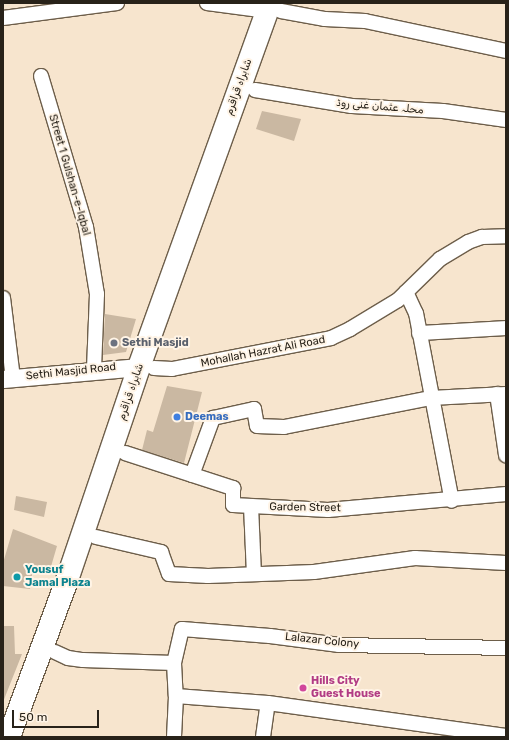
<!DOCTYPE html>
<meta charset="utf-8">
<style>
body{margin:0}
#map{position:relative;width:509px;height:740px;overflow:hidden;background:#f7e5ce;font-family:Rubik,"Noto Naskh Arabic",sans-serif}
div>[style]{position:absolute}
.building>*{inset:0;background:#cab8a2}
.roads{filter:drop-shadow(1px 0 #6d5e4a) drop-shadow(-1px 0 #6d5e4a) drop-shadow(0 1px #6d5e4a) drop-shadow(0 -1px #6d5e4a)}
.minor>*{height:14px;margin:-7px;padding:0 7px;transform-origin:7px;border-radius:7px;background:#fff}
.tertiary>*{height:17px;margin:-8.5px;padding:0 8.5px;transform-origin:8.5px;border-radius:8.5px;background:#fff}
.trunk>*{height:22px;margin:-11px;padding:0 11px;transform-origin:11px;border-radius:11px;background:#fff}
.dots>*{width:11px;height:11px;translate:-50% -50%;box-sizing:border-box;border:2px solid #fff4e6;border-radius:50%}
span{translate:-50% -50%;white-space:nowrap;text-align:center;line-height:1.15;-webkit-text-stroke:4px #fff4e6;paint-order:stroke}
.street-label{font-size:11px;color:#282219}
.worship-label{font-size:11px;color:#5b616d;font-weight:700}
.left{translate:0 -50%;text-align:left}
.shop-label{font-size:11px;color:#366cbe;font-weight:700}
.culture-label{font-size:11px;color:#0d838f;font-weight:700}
.hotel-label{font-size:11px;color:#b23c85;font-weight:700}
.frame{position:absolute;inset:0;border:4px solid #282219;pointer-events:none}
.scale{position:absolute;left:12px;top:710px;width:87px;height:18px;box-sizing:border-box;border:2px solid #282219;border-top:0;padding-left:5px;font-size:12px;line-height:14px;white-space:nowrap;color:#282219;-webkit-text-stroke:3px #fff4e6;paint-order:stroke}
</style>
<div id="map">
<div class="building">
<div style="clip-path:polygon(262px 111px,301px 119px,294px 141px,256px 129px)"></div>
<div style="clip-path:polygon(105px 314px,136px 319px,126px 352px,103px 355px)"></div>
<div style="clip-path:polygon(167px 386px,202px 392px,184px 463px,142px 450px,147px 430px,153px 432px)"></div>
<div style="clip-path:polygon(16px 496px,47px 502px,44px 517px,14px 510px)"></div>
<div style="clip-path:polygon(13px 529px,57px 546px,50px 570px,33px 568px,30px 589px,3px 586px,3px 563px)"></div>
<div style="clip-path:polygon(3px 626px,14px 626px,15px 654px,22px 654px,3px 702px)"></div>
</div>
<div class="roads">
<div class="minor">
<div style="left:207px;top:3px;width:61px;rotate:7.6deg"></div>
<div style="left:281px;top:11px;width:45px;rotate:10.3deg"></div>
<div style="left:325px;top:19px;width:40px;rotate:2.9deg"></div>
<div style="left:365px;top:21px;width:144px;rotate:12deg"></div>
<div style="left:3px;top:18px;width:115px;rotate:-7.5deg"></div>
<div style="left:41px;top:76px;width:158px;rotate:73.4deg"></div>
<div style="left:86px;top:227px;width:68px;rotate:80.7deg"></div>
<div style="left:97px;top:294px;width:76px;rotate:92.3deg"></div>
<div style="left:255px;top:90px;width:98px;rotate:9.4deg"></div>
<div style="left:352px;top:106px;width:91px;rotate:3.1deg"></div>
<div style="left:443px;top:111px;width:64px;rotate:8.1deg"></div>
<div style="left:406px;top:292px;width:23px;rotate:65deg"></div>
<div style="left:416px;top:313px;width:191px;rotate:79.2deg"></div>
<div style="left:3px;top:298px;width:81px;rotate:82.9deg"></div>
<div style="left:419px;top:333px;width:87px;rotate:-3.3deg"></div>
<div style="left:154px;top:368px;width:18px;rotate:3deg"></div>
<div style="left:172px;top:369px;width:162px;rotate:-11deg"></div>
<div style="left:331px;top:338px;width:21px;rotate:-25deg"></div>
<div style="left:350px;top:329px;width:56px;rotate:-31.1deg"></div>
<div style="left:398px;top:300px;width:59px;rotate:-44.3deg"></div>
<div style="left:440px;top:259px;width:33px;rotate:-31deg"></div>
<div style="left:468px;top:242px;width:15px;rotate:-20deg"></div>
<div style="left:482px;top:237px;width:24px;rotate:-2deg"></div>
<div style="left:497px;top:394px;width:62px;rotate:81.6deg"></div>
<div style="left:125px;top:453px;width:114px;rotate:18deg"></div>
<div style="left:233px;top:488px;width:17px;rotate:90deg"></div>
<div style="left:233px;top:505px;width:95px;rotate:3deg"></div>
<div style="left:328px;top:510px;width:179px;rotate:-5.1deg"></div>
<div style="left:192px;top:475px;width:61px;rotate:-69.8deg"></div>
<div style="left:213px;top:418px;width:42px;rotate:-12.4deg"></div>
<div style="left:254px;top:409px;width:17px;rotate:80deg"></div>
<div style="left:257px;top:426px;width:27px;rotate:2deg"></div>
<div style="left:284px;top:427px;width:150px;rotate:-11.2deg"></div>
<div style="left:431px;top:398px;width:75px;rotate:-3.1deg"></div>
<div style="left:251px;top:506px;width:68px;rotate:87.5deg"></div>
<div style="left:96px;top:537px;width:67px;rotate:13deg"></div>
<div style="left:161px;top:552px;width:23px;rotate:70deg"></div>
<div style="left:169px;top:574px;width:39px;rotate:3deg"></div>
<div style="left:208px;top:576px;width:106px;rotate:-2.2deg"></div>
<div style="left:314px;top:572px;width:102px;rotate:-7.9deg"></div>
<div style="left:415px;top:558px;width:91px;rotate:3.1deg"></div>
<div style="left:55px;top:652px;width:14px;rotate:25deg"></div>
<div style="left:68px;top:658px;width:15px;rotate:8deg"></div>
<div style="left:83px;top:660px;width:91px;rotate:1.9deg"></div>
<div style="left:174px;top:663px;width:33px;rotate:87deg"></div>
<div style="left:176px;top:696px;width:92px;rotate:4.4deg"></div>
<div style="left:268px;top:703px;width:240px;rotate:7.9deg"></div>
<div style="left:174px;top:663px;width:35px;rotate:-77deg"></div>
<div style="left:182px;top:629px;width:88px;rotate:4.5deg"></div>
<div style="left:270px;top:636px;width:70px;rotate:7.4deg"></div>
<div style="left:339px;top:645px;width:167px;rotate:1deg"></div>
<div style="left:174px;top:737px;width:41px;rotate:-87.2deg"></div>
<div style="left:263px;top:737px;width:34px;rotate:-82deg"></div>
</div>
<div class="tertiary">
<div style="left:3px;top:379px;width:137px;rotate:-5deg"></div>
</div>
<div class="trunk">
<div style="left:9px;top:737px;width:167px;rotate:-69.7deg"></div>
<div style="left:67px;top:580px;width:225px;rotate:-71.3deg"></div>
<div style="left:139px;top:367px;width:387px;rotate:-70.2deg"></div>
</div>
</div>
<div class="dots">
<div style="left:114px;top:343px;background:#6b7280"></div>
<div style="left:177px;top:417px;background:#3f7fe0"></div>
<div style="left:17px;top:577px;background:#0f9aa8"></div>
<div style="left:303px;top:688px;background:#d1479c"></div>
</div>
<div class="street-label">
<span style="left:239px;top:87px;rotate:-70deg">شاہراہ قراقرم</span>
<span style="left:380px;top:107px;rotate:5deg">محلہ عثمان غنی روڈ</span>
<span style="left:69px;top:175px;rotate:74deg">Street 1 Gulshan-e-Iqbal</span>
<span style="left:263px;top:352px;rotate:-11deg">Mohallah Hazrat Ali Road</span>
<span style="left:71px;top:372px;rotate:-6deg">Sethi Masjid Road</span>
<span style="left:131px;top:392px;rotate:-71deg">شاہراہ قراقرم</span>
<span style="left:305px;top:508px;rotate:1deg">Garden Street</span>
<span style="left:322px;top:641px;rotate:6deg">Lalazar Colony</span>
</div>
<div class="worship-label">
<span class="left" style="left:122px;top:343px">Sethi Masjid</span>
</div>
<div class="shop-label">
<span class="left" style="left:185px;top:417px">Deemas</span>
</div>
<div class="culture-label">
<span class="left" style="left:25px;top:577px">Yousuf<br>Jamal Plaza</span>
</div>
<div class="hotel-label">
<span class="left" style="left:311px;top:688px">Hills City<br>Guest House</span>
</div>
<div class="frame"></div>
<div class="scale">50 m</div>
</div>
